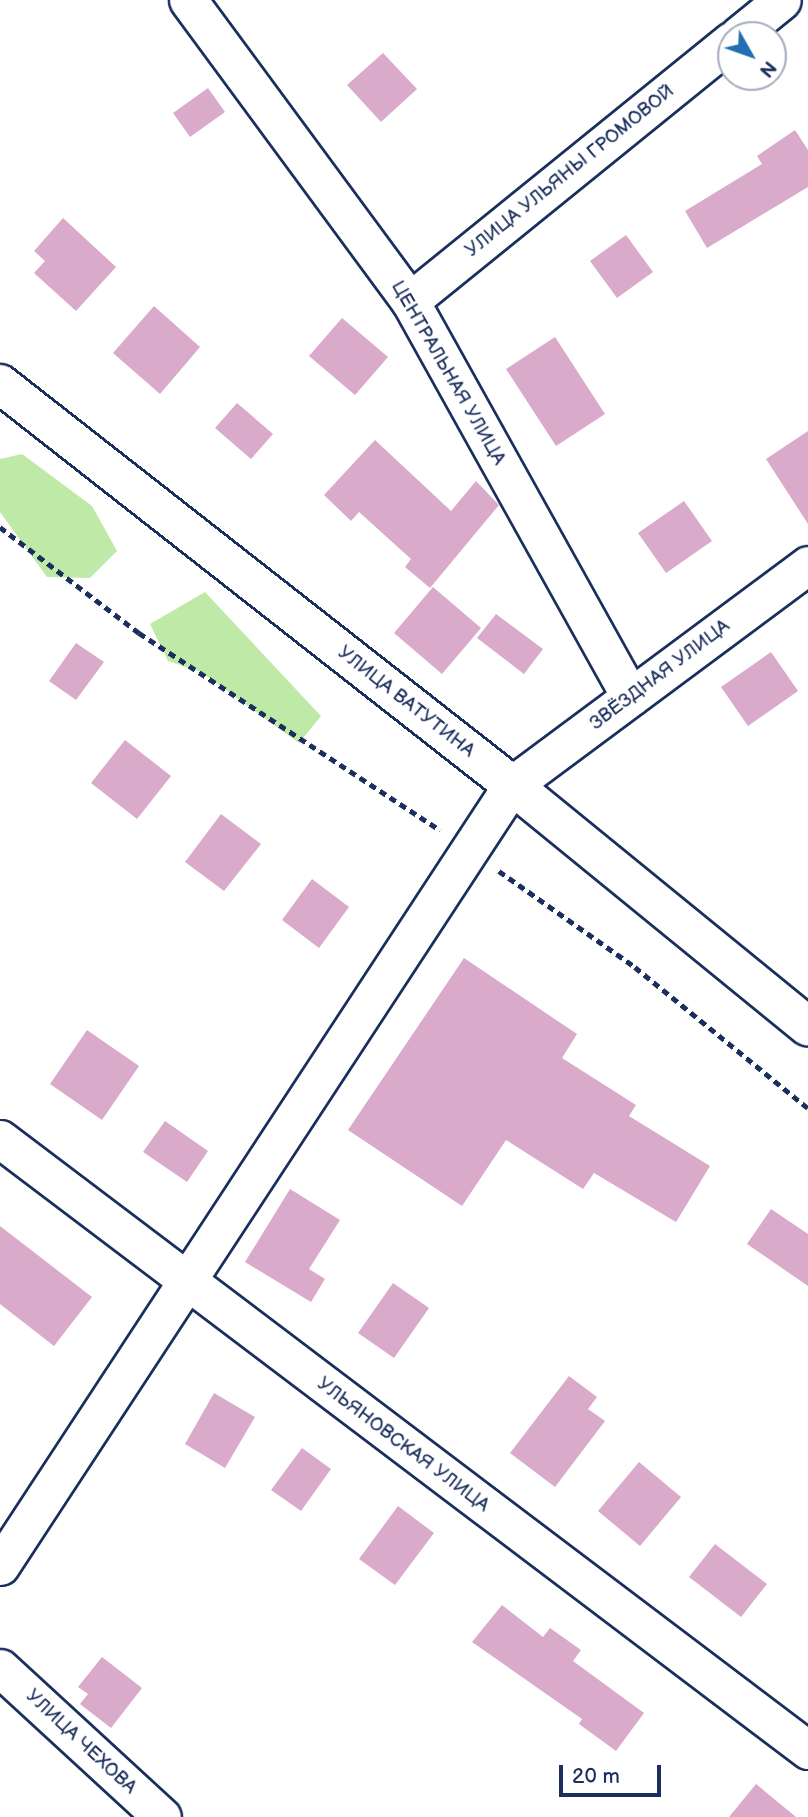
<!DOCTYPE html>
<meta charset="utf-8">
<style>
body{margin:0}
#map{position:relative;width:808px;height:1817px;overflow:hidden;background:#fff;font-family:"Balsamiq Sans",sans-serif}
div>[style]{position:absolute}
.green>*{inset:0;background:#bee9a6}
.building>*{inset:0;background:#daaaca}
.path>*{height:4.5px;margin-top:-2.25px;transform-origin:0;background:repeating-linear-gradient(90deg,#1b2f5e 0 7px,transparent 0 12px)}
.roads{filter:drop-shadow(2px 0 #1b2f5e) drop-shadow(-2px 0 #1b2f5e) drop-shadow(0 2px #1b2f5e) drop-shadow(0 -2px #1b2f5e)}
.street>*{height:37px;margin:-18.5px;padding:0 18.5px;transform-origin:18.5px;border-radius:18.5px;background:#fff}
.secondary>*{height:38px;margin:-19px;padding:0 19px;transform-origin:19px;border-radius:19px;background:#fff}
span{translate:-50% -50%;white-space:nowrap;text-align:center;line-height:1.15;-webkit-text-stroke:6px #fff;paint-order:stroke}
.street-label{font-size:19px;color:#1b2f5e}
.north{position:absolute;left:717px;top:21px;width:70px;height:70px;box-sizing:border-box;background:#fff;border:2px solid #a4acbf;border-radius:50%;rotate:130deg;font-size:19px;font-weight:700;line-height:28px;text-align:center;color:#1b2f5e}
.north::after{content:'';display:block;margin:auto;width:24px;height:32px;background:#1f6fb2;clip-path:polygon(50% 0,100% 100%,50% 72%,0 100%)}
.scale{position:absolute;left:559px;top:1765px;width:102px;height:32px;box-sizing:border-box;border:4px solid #1b2f5e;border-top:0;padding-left:9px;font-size:21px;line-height:24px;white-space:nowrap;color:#1b2f5e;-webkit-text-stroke:5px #fff;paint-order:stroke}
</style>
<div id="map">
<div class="green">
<div style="clip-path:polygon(22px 454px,92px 506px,117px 551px,90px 578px,47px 577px,0 512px,0 459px)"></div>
<div style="clip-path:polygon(205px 592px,321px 716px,299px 743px,201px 672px,168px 661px,150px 624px)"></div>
</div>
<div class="building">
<div style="clip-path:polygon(383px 53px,417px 89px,381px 122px,347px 85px)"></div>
<div style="clip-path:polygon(208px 88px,225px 112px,190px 137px,173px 113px)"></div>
<div style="clip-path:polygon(795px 130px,808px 150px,808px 187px,707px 248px,685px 211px,762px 164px,757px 156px)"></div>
<div style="clip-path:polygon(63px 218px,116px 267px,76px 311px,34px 273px,45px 261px,34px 251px)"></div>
<div style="clip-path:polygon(626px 235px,653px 272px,617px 298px,590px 261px)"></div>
<div style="clip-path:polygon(154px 306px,200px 347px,160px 394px,113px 353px)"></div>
<div style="clip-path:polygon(342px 318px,388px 357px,355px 395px,309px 356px)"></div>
<div style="clip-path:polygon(555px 337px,605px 414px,556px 446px,506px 369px)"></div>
<div style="clip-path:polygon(237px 403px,273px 434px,251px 459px,215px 428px)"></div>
<div style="clip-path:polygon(808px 431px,808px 524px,766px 459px)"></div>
<div style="clip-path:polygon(375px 440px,451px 511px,476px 481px,499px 505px,430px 588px,405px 567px,411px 559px,359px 512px,351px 521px,324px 495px)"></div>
<div style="clip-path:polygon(684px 501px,712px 541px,666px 573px,638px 533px)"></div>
<div style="clip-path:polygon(433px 587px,481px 628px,442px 674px,394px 633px)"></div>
<div style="clip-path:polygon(496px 614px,543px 649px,524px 674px,477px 638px)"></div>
<div style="clip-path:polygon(76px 643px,104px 662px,76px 700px,49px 681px)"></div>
<div style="clip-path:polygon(771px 652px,798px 691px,748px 726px,721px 687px)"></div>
<div style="clip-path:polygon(125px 740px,171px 776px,137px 819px,91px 783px)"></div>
<div style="clip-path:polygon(221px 814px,261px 844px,224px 891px,185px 862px)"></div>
<div style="clip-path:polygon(312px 879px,349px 907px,319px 948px,282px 920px)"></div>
<div style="clip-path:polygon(464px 958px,577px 1034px,562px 1058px,636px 1105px,629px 1116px,710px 1166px,676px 1222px,594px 1173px,583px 1189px,506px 1140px,462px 1206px,348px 1130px)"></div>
<div style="clip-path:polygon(87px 1030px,139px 1066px,102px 1120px,50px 1084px)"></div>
<div style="clip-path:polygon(165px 1121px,208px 1151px,187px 1182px,143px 1152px)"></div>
<div style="clip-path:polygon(290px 1189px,340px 1220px,309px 1269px,325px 1279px,311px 1302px,245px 1262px)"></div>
<div style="clip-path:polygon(771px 1209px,808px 1234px,808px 1286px,747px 1244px)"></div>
<div style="clip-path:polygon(0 1226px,92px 1297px,54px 1346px,0 1304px)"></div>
<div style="clip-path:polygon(393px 1283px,429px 1308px,394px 1358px,358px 1333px)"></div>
<div style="clip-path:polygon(569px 1376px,597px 1397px,588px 1409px,605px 1421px,555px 1487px,510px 1453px)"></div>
<div style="clip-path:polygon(214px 1393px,255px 1417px,225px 1468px,185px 1444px)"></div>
<div style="clip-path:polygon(302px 1448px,331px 1469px,301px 1511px,271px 1490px)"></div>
<div style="clip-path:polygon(639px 1462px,681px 1497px,640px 1546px,598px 1511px)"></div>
<div style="clip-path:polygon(398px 1506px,434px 1533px,395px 1585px,359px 1559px)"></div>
<div style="clip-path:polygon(715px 1544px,767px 1584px,741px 1617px,689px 1577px)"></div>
<div style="clip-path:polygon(502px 1605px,543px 1637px,550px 1628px,581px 1650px,573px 1661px,644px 1713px,616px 1751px,579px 1724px,582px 1719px,472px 1642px)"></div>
<div style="clip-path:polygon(102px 1657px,142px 1688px,111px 1728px,80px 1704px,88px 1694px,78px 1687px)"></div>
<div style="clip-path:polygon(756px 1784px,796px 1817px,729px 1817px)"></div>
</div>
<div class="path">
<div style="left:0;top:527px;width:175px;rotate:37.3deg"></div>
<div style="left:139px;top:633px;width:360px;rotate:33.2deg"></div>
<div style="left:499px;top:871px;width:166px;rotate:35.2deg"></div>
<div style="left:635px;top:967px;width:223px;rotate:39.2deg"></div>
</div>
<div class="roads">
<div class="street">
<div style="left:188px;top:0;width:374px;rotate:53.6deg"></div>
<div style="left:410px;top:301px;width:453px;rotate:60.9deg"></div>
<div style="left:739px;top:35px;width:55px;rotate:-39.1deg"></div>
<div style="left:410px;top:301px;width:413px;rotate:-39deg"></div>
<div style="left:0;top:1139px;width:1013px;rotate:37.1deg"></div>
<div style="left:0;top:1566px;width:934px;rotate:-56.75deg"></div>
<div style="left:512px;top:785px;width:369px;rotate:-36.6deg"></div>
<div style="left:0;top:1668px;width:220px;rotate:42.6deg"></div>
</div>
<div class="secondary">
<div style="left:0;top:384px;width:650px;rotate:38.07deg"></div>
<div style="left:512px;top:785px;width:382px;rotate:39.2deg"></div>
</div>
</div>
<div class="street-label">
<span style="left:570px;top:171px;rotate:-39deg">УЛИЦА УЛЬЯНЫ ГРОМОВОЙ</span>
<span style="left:448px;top:373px;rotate:60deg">ЦЕНТРАЛЬНАЯ УЛИЦА</span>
<span style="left:660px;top:675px;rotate:-37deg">ЗВЁЗДНАЯ УЛИЦА</span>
<span style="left:406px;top:702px;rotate:38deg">УЛИЦА ВАТУТИНА</span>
<span style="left:403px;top:1445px;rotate:37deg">УЛЬЯНОВСКАЯ УЛИЦА</span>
<span style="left:81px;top:1742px;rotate:43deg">УЛИЦА ЧЕХОВА</span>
</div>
<div class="north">N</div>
<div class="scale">20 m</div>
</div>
